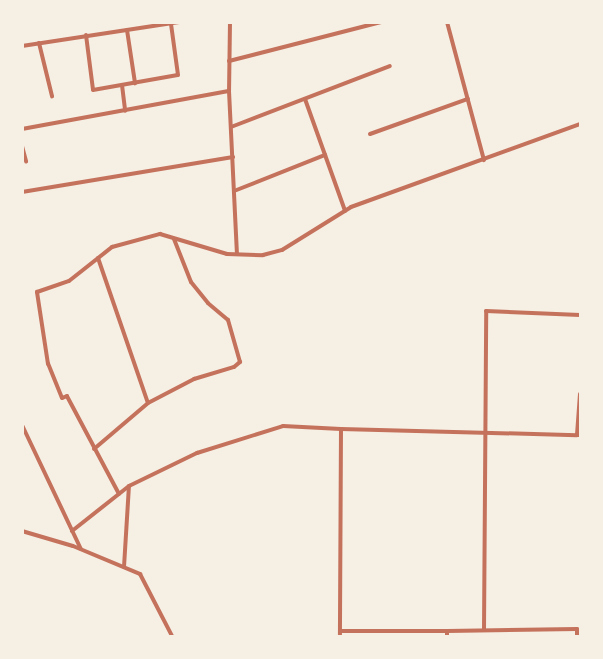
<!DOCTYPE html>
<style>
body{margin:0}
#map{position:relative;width:603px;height:659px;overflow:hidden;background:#f6efe4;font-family:"Archivo Narrow",sans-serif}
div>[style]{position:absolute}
.minor>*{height:4px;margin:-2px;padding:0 2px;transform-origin:2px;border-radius:2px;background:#c5725c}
span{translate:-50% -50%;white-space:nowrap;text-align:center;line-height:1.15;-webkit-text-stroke:5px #f6efe4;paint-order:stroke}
.frame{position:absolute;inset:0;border:24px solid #f6efe4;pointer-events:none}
</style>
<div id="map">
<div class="minor">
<div style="left:230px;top:22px;width:69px;rotate:90.8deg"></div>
<div style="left:229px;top:91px;width:163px;rotate:87.2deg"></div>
<div style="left:447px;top:22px;width:143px;rotate:75deg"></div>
<div style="left:127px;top:30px;width:54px;rotate:81.4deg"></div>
<div style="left:86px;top:35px;width:55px;rotate:82.7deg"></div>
<div style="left:93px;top:90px;width:86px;rotate:-10deg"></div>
<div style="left:178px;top:75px;width:51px;rotate:-97.8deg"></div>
<div style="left:39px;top:43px;width:55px;rotate:76.2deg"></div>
<div style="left:22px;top:46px;width:159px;rotate:-8.7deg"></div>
<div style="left:229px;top:61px;width:157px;rotate:-14.4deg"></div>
<div style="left:122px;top:85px;width:26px;rotate:83deg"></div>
<div style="left:305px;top:99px;width:119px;rotate:70.3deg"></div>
<div style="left:231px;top:127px;width:170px;rotate:-21deg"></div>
<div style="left:22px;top:129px;width:210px;rotate:-10.4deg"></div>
<div style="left:370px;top:134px;width:104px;rotate:-19.7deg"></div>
<div style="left:22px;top:146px;width:16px;rotate:75deg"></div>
<div style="left:234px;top:191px;width:98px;rotate:-21.6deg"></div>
<div style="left:22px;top:192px;width:214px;rotate:-9.4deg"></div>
<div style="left:98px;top:258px;width:153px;rotate:71deg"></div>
<div style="left:580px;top:394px;width:41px;rotate:94.2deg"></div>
<div style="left:577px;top:435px;width:3px"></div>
<div style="left:22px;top:425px;width:137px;rotate:64.6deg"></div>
<div style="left:341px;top:429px;width:236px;rotate:1.5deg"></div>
<div style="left:94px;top:449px;width:71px;rotate:-40.4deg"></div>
<div style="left:148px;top:403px;width:52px;rotate:-27.6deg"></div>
<div style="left:194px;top:379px;width:42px;rotate:-16.7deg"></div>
<div style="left:234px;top:367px;width:8px;rotate:-40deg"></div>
<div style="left:240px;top:362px;width:44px;rotate:-105.9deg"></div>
<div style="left:228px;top:320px;width:26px;rotate:-140deg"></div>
<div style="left:208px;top:303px;width:27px;rotate:-129deg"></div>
<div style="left:191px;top:282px;width:46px;rotate:-111.6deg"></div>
<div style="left:119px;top:494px;width:111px;rotate:-118deg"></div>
<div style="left:67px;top:396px;width:5px;rotate:158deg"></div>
<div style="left:62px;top:398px;width:37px;rotate:-112deg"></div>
<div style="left:48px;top:364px;width:73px;rotate:-98.7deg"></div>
<div style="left:37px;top:292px;width:34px;rotate:-19deg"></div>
<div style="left:69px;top:281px;width:55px;rotate:-38.3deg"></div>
<div style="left:112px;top:247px;width:50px;rotate:-15.2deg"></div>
<div style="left:160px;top:234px;width:70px;rotate:16.6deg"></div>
<div style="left:227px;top:254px;width:36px;rotate:2deg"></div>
<div style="left:263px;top:255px;width:20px;rotate:-15deg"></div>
<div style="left:282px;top:250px;width:81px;rotate:-31.9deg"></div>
<div style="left:351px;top:207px;width:244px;rotate:-19.9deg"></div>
<div style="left:22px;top:531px;width:53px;rotate:16.4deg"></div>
<div style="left:73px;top:546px;width:73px;rotate:22.7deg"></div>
<div style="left:140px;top:574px;width:70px;rotate:62.7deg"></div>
<div style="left:72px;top:531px;width:73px;rotate:-38.3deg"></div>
<div style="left:129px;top:486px;width:76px;rotate:-25.9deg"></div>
<div style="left:197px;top:453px;width:90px;rotate:-17.4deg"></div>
<div style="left:283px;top:426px;width:58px;rotate:3deg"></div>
<div style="left:341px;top:429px;width:207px;rotate:90.3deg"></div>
<div style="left:124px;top:567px;width:81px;rotate:-86.5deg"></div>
<div style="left:484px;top:630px;width:319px;rotate:-89.6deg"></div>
<div style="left:486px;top:311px;width:94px;rotate:2.4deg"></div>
<div style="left:340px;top:631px;width:107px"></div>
<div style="left:447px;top:636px;width:5px;rotate:-90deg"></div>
<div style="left:447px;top:631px;width:130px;rotate:-0.9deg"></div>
<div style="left:577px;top:629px;width:7px;rotate:90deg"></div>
</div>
<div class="frame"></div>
</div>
